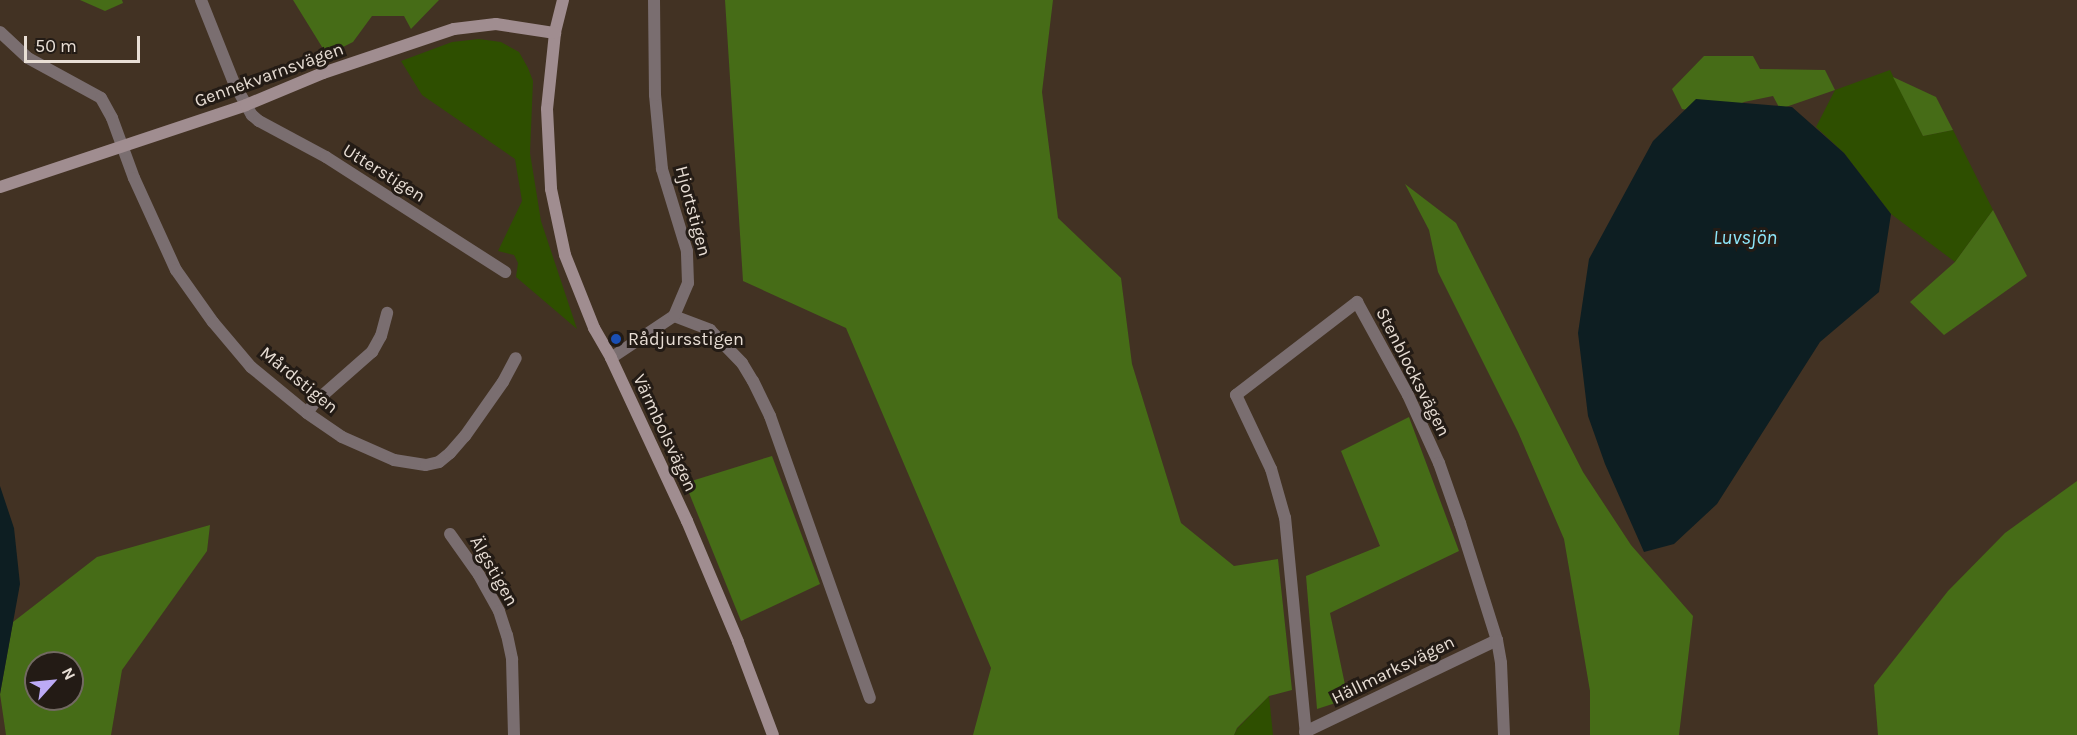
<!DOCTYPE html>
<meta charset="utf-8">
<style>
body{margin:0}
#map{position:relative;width:2077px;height:735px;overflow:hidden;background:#423223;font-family:Karla,sans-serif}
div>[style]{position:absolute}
.green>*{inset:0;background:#2e4f00}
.forest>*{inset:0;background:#466c17}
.water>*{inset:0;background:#0d1e22}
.street>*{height:12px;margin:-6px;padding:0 6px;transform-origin:6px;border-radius:6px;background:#7a6e70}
.secondary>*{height:12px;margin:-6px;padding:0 6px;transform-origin:6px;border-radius:6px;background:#a08d90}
.dots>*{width:16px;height:16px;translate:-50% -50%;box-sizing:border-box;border:3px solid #231b15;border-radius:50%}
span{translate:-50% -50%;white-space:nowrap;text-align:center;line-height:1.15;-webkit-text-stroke:6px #231b15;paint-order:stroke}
.street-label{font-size:18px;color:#e8ded5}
.poi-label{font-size:18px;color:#e8ded5}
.left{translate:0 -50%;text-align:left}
.water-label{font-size:20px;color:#8de7fa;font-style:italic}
.north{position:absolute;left:24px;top:651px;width:60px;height:60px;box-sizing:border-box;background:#231b15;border:2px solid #726962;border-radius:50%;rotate:63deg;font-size:16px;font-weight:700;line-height:24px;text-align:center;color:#e8ded5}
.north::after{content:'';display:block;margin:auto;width:21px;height:27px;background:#bcaaf6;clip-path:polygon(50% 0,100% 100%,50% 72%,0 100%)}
.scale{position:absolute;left:24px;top:36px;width:116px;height:27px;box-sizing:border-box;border:3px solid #e8ded5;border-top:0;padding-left:8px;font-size:18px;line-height:21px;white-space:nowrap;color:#e8ded5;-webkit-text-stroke:4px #231b15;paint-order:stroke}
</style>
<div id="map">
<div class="green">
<div style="clip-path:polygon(479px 39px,501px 42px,519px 52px,528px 68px,533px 81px,530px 153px,541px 221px,577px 329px,516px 277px,518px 263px,514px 255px,498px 251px,522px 201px,515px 159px,422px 95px,401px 61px,452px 42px)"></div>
<div style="clip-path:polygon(1890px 70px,1923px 136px,1953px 130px,1993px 210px,1955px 262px,1891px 214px,1844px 153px,1816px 127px,1835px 90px)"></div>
<div style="clip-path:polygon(1269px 696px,1273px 735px,1234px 735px,1237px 729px)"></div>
</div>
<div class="forest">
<div style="clip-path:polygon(80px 0,122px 0,123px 3px,105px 11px)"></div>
<div style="clip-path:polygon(293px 0,439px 0,411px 29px,404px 16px,372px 16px,353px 42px,327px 55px)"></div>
<div style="clip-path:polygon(725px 0,1053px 0,1042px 92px,1058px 218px,1121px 278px,1132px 364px,1181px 523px,1234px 566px,1278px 559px,1292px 690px,1269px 696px,1237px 728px,1234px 735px,973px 735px,991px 668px,846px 328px,743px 281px)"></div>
<div style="clip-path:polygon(1704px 56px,1753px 56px,1760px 69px,1825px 70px,1835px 90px,1780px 109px,1773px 96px,1744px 102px,1718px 115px,1682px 109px,1672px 89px)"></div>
<div style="clip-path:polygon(1893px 77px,1936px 97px,1953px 130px,1923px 136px)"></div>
<div style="clip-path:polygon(1405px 184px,1456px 223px,1583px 472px,1631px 545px,1693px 616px,1679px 735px,1590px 735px,1590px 691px,1564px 539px,1518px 432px,1438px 272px,1429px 230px)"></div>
<div style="clip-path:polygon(1993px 210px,2027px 276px,1944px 335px,1910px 302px,1955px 262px)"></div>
<div style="clip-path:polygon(1409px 417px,1459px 551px,1330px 613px,1348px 699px,1317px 709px,1306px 576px,1380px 546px,1341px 451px)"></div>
<div style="clip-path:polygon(772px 456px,820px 584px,741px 621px,685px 483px)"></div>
<div style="clip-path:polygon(2077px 481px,2077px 735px,1878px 735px,1874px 685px,1948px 591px,2005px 533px)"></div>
<div style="clip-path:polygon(evenodd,210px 525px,207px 551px,122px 670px,111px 735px,6px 735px,0 694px,13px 622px,97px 557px,210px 525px,36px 663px,72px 663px,72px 699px,36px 699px,36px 663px)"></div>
</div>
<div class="water">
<div style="clip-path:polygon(1696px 99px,1792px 107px,1844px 153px,1891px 214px,1879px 292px,1820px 342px,1717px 504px,1674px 544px,1644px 552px,1605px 464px,1588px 416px,1578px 333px,1589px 259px,1653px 141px)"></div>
<div style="clip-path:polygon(0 486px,14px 528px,20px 584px,0 694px)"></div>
</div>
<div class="street">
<div style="left:201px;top:0;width:89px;rotate:68.3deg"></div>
<div style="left:234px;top:83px;width:37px;rotate:61deg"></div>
<div style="left:252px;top:115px;width:9px;rotate:41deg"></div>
<div style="left:259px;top:121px;width:76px;rotate:28.2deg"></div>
<div style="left:326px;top:157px;width:213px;rotate:32.7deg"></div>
<div style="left:0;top:32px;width:38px;rotate:43deg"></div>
<div style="left:28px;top:58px;width:83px;rotate:28.7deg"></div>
<div style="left:101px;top:98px;width:23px;rotate:61deg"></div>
<div style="left:112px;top:118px;width:64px;rotate:69.9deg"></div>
<div style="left:134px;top:178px;width:101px;rotate:65.5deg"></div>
<div style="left:176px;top:270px;width:64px;rotate:54.6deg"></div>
<div style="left:213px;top:322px;width:59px;rotate:49.8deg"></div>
<div style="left:251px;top:367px;width:72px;rotate:39.4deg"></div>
<div style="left:307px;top:413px;width:42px;rotate:34.4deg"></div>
<div style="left:342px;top:437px;width:57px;rotate:23.9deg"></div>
<div style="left:394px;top:460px;width:32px;rotate:9deg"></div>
<div style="left:426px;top:465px;width:13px;rotate:-13deg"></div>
<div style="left:439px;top:462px;width:14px;rotate:-39deg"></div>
<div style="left:450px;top:453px;width:23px;rotate:-49deg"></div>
<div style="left:465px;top:436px;width:66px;rotate:-54.9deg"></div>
<div style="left:503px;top:382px;width:27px;rotate:-62deg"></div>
<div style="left:674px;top:316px;width:39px;rotate:21deg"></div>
<div style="left:710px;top:330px;width:46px;rotate:45.9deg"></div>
<div style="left:742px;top:363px;width:21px;rotate:59deg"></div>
<div style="left:753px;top:381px;width:39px;rotate:64deg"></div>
<div style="left:770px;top:416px;width:299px;rotate:70.5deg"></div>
<div style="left:611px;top:358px;width:76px;rotate:-33.7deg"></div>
<div style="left:674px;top:316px;width:36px;rotate:-67deg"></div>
<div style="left:688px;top:283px;width:32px;rotate:-92deg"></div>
<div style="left:687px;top:251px;width:86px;rotate:-107deg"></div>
<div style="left:662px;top:169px;width:74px;rotate:-95.4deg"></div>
<div style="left:655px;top:95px;width:95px;rotate:-90.6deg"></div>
<div style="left:307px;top:413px;width:14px;rotate:-54deg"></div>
<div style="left:315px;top:402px;width:76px;rotate:-41.3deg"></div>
<div style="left:372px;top:352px;width:18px;rotate:-61deg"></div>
<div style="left:381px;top:336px;width:24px;rotate:-75deg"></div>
<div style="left:450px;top:534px;width:50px;rotate:54.7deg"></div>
<div style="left:479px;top:575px;width:41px;rotate:60.9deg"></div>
<div style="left:499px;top:611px;width:25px;rotate:72deg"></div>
<div style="left:507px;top:635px;width:25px;rotate:78deg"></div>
<div style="left:512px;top:659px;width:76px;rotate:88.5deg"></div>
<div style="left:1305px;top:732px;width:213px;rotate:-25.6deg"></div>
<div style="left:1306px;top:735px;width:218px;rotate:-95.5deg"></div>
<div style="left:1285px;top:518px;width:51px;rotate:-105.9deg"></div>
<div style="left:1271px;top:469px;width:82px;rotate:-115.3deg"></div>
<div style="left:1236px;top:395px;width:153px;rotate:-37.5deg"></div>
<div style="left:1357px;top:302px;width:106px;rotate:61.3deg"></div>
<div style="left:1408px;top:395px;width:75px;rotate:65.5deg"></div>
<div style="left:1439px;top:463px;width:64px;rotate:70.7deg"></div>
<div style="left:1460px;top:523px;width:123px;rotate:72.5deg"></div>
<div style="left:1497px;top:640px;width:23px;rotate:80deg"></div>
<div style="left:1501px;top:663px;width:72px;rotate:87.6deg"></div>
</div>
<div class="secondary">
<div style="left:563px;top:0;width:34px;rotate:104deg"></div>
<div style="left:555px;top:33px;width:76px;rotate:96deg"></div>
<div style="left:547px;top:109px;width:80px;rotate:87.1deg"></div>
<div style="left:551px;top:189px;width:67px;rotate:78deg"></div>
<div style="left:565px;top:255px;width:79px;rotate:68.3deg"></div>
<div style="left:594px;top:328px;width:34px;rotate:60deg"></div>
<div style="left:611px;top:358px;width:180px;rotate:65deg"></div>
<div style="left:687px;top:521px;width:131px;rotate:67.1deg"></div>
<div style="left:738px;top:642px;width:99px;rotate:69.4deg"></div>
<div style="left:0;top:187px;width:259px;rotate:-18.4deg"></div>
<div style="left:246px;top:105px;width:83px;rotate:-22.6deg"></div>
<div style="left:323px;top:73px;width:138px;rotate:-18.6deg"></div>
<div style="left:454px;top:29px;width:42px;rotate:-6.8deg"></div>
<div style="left:496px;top:24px;width:60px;rotate:8.7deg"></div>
</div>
<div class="dots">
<div style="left:616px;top:339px;background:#1a4fb4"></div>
</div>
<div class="street-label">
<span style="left:269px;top:75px;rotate:-20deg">Gennekvarnsvägen</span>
<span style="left:384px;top:173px;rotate:32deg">Utterstigen</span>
<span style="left:693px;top:211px;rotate:75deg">Hjortstigen</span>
<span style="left:1413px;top:372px;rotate:63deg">Stenblocksvägen</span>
<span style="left:299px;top:380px;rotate:39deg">Mårdstigen</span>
<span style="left:665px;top:433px;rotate:65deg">Värmbolsvägen</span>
<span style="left:494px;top:571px;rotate:60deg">Älgstigen</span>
<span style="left:1393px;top:670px;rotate:-26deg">Hällmarksvägen</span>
</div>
<div class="poi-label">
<span class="left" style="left:628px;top:339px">Rådjursstigen</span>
</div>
<div class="water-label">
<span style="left:1745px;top:237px">Luvsjön</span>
</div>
<div class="north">N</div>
<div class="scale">50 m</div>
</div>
